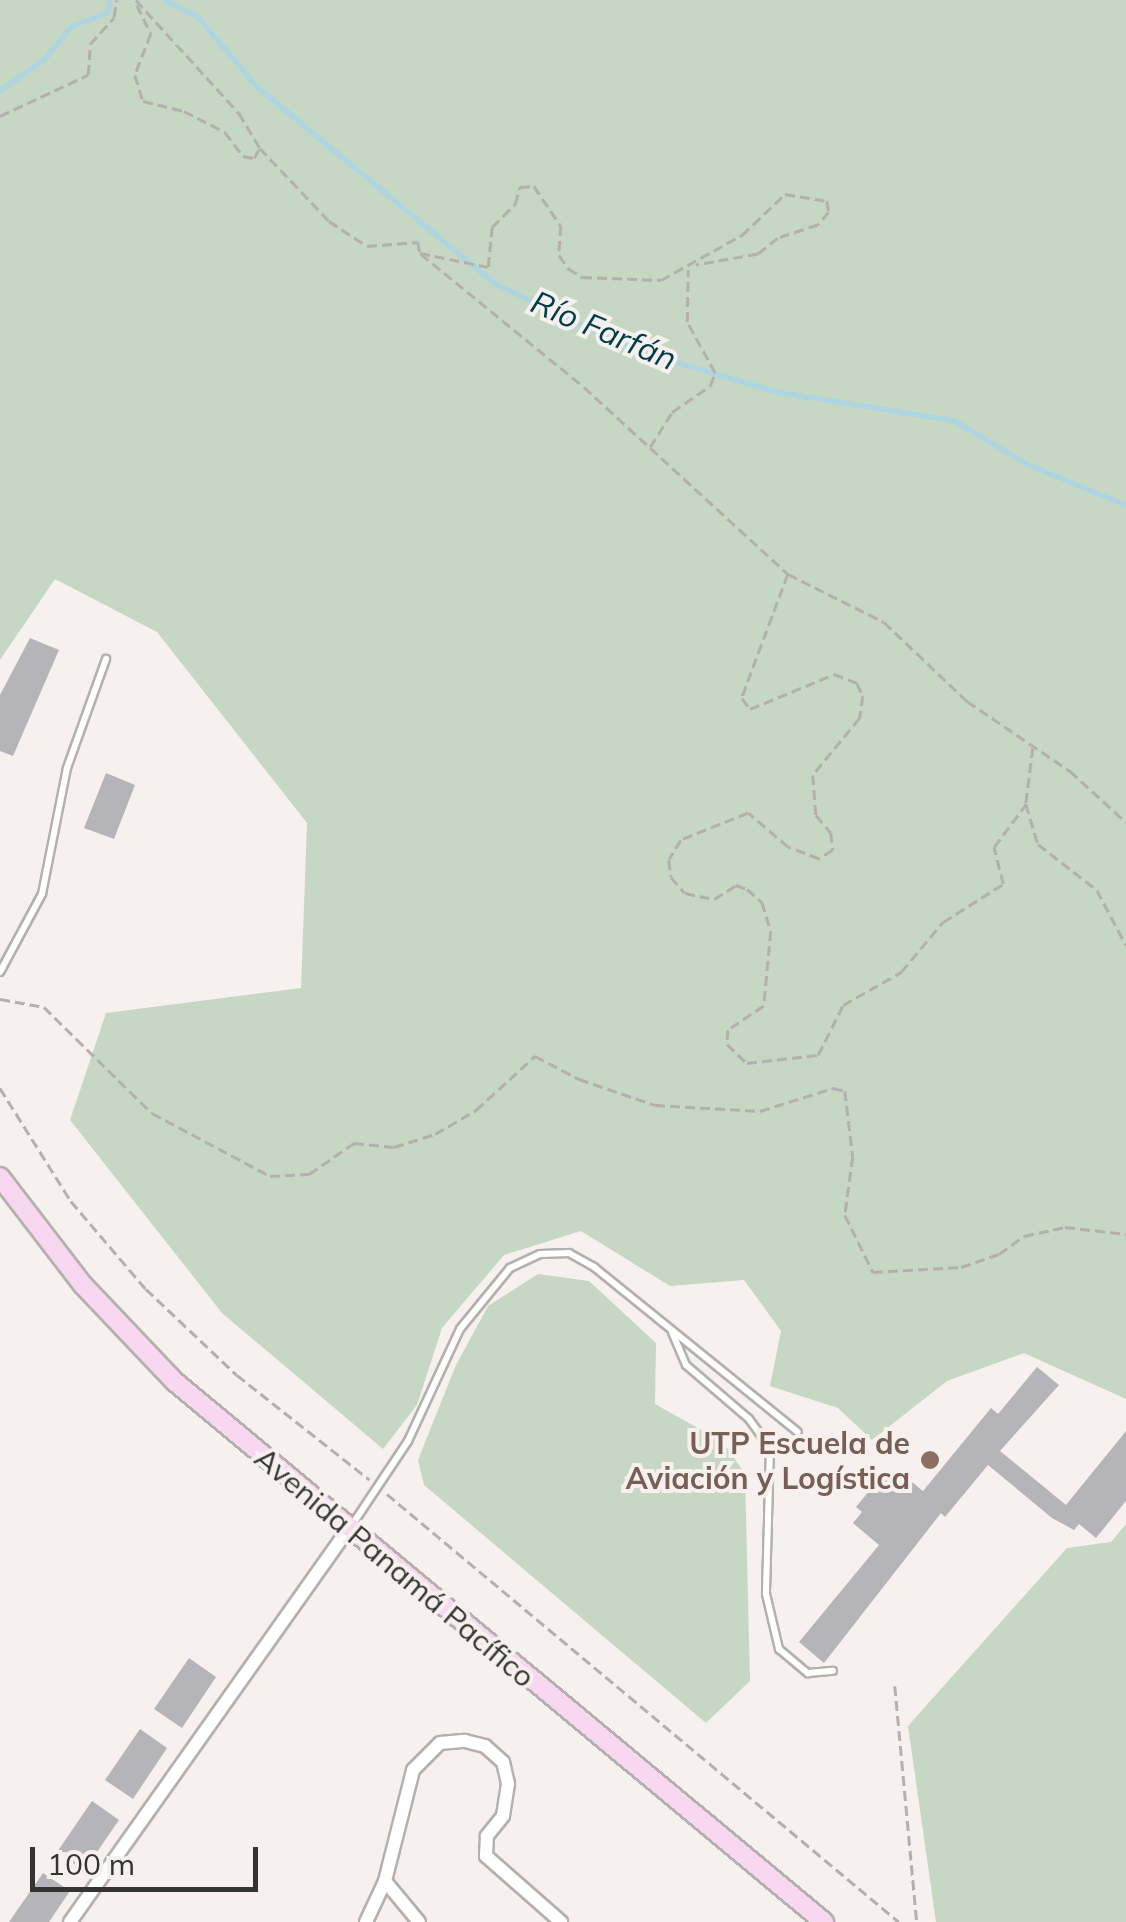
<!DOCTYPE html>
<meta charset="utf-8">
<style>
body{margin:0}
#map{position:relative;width:1126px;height:1922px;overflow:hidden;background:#f6f1ef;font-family:Mulish,sans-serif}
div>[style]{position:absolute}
.green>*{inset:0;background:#c6d7c3}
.stream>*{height:5px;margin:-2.5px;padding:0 2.5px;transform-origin:2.5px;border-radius:2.5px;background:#add5e2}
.building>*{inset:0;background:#b5b4b8}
.path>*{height:2.5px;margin-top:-1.25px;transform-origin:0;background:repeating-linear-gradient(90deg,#b4b0ae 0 10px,transparent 0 15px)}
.roads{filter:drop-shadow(2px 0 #b4b0ae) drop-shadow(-2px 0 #b4b0ae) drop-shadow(0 2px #b4b0ae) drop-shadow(0 -2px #b4b0ae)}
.service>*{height:6px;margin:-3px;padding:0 3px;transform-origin:3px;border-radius:3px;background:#fff}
.minor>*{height:12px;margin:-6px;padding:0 6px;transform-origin:6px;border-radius:6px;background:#fff}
.secondary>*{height:18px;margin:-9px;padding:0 9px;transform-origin:9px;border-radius:9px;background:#f8d7f1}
.dots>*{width:28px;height:28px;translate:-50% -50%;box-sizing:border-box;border:5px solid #f6f1ef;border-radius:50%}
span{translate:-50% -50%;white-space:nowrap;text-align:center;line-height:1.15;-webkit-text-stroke:8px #f6f1ef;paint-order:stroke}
.education-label{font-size:30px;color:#785e54;font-weight:700}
.right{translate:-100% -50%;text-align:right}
.street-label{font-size:30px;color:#353433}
.water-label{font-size:32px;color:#003d4b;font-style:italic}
.scale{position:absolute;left:30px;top:1847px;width:228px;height:45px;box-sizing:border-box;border:5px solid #353433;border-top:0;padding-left:12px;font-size:30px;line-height:35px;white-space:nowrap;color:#353433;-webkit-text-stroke:8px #f6f1ef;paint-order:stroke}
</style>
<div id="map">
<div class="green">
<div style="clip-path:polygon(0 0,1126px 0,1126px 1399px,1024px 1353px,947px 1381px,872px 1440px,838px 1408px,770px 1386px,781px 1331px,744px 1280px,670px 1286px,581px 1231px,504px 1255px,442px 1328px,417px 1405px,383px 1449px,222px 1313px,70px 1120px,106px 1013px,301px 988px,307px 823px,157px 632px,55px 579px,0 660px)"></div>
<div style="clip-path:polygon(538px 1274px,589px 1281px,656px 1343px,655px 1404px,723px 1442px,745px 1474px,750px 1681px,706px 1723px,424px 1485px,418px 1460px,456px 1365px,488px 1306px)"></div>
<div style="clip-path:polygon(1126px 1524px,1126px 1922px,936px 1922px,908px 1726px,1067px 1548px,1111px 1542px)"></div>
</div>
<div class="stream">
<div style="left:164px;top:0;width:37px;rotate:26deg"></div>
<div style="left:197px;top:16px;width:92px;rotate:49.9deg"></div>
<div style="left:256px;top:86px;width:309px;rotate:39.6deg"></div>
<div style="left:494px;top:283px;width:151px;rotate:25.5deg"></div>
<div style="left:630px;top:348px;width:154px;rotate:16.6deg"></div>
<div style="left:778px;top:392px;width:177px;rotate:9.1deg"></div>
<div style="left:953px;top:420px;width:84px;rotate:30.8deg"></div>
<div style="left:1025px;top:463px;width:109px;rotate:22.6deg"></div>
<div style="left:0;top:90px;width:54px;rotate:-35.2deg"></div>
<div style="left:44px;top:59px;width:43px;rotate:-50.7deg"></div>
<div style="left:71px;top:26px;width:39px;rotate:-21deg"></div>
<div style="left:107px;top:12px;width:12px;rotate:-76deg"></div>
</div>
<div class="building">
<div style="clip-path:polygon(30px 638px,59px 650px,13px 756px,0 751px,0 695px)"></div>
<div style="clip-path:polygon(106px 773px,135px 785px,114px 839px,84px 828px)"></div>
<div style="clip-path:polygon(1037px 1367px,1059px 1385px,1000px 1451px,1066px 1505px,1126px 1431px,1126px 1501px,1096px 1538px,1079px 1524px,1074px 1530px,1052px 1518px,988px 1465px,945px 1517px,941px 1513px,824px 1663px,799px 1642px,879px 1545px,853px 1523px,862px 1512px,856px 1507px,882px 1475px,888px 1480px,897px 1470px,923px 1491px,991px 1408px,998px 1414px)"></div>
<div style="clip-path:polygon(189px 1658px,216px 1677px,182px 1728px,154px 1709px)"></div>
<div style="clip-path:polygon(140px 1729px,167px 1748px,133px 1799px,105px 1780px)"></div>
<div style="clip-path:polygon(92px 1801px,119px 1820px,84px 1871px,57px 1852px)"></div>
<div style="clip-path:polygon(43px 1873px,70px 1891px,49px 1922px,9px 1922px)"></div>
</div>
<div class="path">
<div style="left:136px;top:0;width:153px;rotate:47.7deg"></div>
<div style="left:239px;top:113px;width:41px;rotate:59deg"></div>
<div style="left:260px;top:148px;width:100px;rotate:46.6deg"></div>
<div style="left:329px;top:221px;width:45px;rotate:33.3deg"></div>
<div style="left:367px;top:246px;width:51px;rotate:-4.5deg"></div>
<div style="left:418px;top:242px;width:11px;rotate:80deg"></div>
<div style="left:420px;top:253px;width:69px;rotate:11.6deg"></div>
<div style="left:488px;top:267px;width:40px;rotate:-84.3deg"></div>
<div style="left:492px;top:227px;width:33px;rotate:-45deg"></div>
<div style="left:515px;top:204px;width:18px;rotate:-74deg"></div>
<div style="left:520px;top:187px;width:14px;rotate:-4deg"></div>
<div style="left:534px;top:186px;width:48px;rotate:56deg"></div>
<div style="left:561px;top:226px;width:29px;rotate:94deg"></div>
<div style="left:559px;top:255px;width:16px;rotate:55deg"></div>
<div style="left:568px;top:268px;width:17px;rotate:33deg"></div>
<div style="left:582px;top:277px;width:79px;rotate:2.2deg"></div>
<div style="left:661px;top:280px;width:93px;rotate:-29.1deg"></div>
<div style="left:742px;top:235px;width:59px;rotate:-43.6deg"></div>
<div style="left:785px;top:194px;width:43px;rotate:9.5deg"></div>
<div style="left:827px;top:201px;width:11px;rotate:80deg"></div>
<div style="left:829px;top:212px;width:17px;rotate:130deg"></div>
<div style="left:818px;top:225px;width:42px;rotate:162deg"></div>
<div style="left:778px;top:238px;width:26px;rotate:141deg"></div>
<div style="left:758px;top:254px;width:63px;rotate:169.9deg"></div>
<div style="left:137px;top:5px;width:32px;rotate:64deg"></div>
<div style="left:151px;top:34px;width:44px;rotate:111.3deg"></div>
<div style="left:135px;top:75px;width:27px;rotate:73deg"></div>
<div style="left:143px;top:101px;width:42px;rotate:13.7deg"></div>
<div style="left:184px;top:111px;width:46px;rotate:27.1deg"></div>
<div style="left:225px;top:132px;width:30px;rotate:53deg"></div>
<div style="left:243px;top:156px;width:11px;rotate:10deg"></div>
<div style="left:254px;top:158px;width:10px;rotate:-61deg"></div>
<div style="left:0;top:116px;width:97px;rotate:-25deg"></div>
<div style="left:88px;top:75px;width:31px;rotate:-86deg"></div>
<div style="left:90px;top:44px;width:36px;rotate:-48deg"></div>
<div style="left:114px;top:17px;width:17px;rotate:-83deg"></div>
<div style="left:421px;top:254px;width:210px;rotate:39.2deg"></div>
<div style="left:584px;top:387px;width:277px;rotate:42.5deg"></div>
<div style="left:788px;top:574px;width:107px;rotate:26.6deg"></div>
<div style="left:884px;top:622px;width:115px;rotate:43.6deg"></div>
<div style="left:967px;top:701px;width:125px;rotate:34.2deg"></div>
<div style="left:1070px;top:771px;width:76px;rotate:42.3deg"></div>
<div style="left:650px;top:447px;width:41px;rotate:-57.8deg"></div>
<div style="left:672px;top:412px;width:46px;rotate:-34.4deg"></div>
<div style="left:710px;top:386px;width:14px;rotate:-69deg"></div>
<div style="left:715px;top:373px;width:58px;rotate:-118.8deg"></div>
<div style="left:687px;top:322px;width:52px;rotate:-88.9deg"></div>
<div style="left:788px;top:574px;width:132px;rotate:110.4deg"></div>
<div style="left:742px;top:698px;width:14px;rotate:54deg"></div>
<div style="left:750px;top:709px;width:91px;rotate:-22.6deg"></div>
<div style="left:834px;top:674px;width:25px;rotate:21deg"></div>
<div style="left:857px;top:683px;width:14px;rotate:65deg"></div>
<div style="left:863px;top:696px;width:22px;rotate:98deg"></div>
<div style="left:860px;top:718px;width:74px;rotate:129.5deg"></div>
<div style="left:813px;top:775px;width:40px;rotate:85.7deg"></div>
<div style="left:816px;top:815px;width:23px;rotate:50deg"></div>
<div style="left:831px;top:833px;width:17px;rotate:83deg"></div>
<div style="left:833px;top:850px;width:17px;rotate:147deg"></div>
<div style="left:819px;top:859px;width:33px;rotate:-159deg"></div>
<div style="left:788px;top:847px;width:52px;rotate:-139.6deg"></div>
<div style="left:748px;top:813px;width:72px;rotate:158.1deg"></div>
<div style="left:681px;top:840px;width:23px;rotate:121deg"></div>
<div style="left:669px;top:860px;width:17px;rotate:83deg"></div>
<div style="left:671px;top:877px;width:21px;rotate:49deg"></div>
<div style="left:685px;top:893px;width:30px;rotate:12deg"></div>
<div style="left:714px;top:899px;width:26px;rotate:-32deg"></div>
<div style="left:736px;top:885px;width:12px;rotate:20deg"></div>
<div style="left:747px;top:889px;width:20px;rotate:41deg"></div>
<div style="left:762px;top:902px;width:30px;rotate:73deg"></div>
<div style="left:771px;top:931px;width:75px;rotate:95.3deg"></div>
<div style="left:764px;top:1006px;width:43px;rotate:146.3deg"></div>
<div style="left:728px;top:1030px;width:14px;rotate:94deg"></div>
<div style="left:727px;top:1044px;width:28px;rotate:44deg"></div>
<div style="left:747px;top:1063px;width:71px;rotate:-6.4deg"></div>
<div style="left:818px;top:1055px;width:56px;rotate:-63.4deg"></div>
<div style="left:843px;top:1005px;width:67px;rotate:-29.6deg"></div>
<div style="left:901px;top:972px;width:65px;rotate:-50deg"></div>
<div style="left:943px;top:922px;width:71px;rotate:-32.3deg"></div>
<div style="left:1003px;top:884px;width:38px;rotate:-104deg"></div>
<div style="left:994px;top:847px;width:54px;rotate:-53.3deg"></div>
<div style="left:1033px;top:748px;width:56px;rotate:97.1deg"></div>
<div style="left:1026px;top:804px;width:42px;rotate:73.3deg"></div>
<div style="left:1038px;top:844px;width:75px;rotate:37.9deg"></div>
<div style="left:1097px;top:890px;width:62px;rotate:62.2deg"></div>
<div style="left:0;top:999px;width:45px;rotate:10.3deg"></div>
<div style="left:44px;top:1007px;width:151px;rotate:44.5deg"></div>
<div style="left:152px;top:1113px;width:134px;rotate:28.1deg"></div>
<div style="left:270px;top:1176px;width:39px;rotate:-3deg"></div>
<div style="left:309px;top:1174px;width:55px;rotate:-34.6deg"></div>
<div style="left:354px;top:1143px;width:40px;rotate:5.7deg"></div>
<div style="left:394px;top:1147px;width:43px;rotate:-17.6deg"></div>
<div style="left:435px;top:1134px;width:48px;rotate:-30.3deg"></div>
<div style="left:476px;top:1110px;width:80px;rotate:-42.5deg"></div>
<div style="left:535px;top:1056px;width:50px;rotate:27.6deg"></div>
<div style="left:579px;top:1079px;width:80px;rotate:18.9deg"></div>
<div style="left:655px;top:1105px;width:105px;rotate:3.3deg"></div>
<div style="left:760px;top:1111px;width:77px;rotate:-17.5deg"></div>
<div style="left:833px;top:1088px;width:12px;rotate:14deg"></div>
<div style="left:845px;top:1091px;width:66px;rotate:83.1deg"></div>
<div style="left:853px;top:1157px;width:59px;rotate:97.9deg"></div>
<div style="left:845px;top:1215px;width:64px;rotate:63.8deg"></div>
<div style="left:873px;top:1272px;width:88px;rotate:-3.3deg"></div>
<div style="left:961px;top:1267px;width:40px;rotate:-18.9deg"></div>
<div style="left:999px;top:1254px;width:31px;rotate:-36deg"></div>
<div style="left:1024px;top:1236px;width:42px;rotate:-12.4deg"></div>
<div style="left:1065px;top:1227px;width:61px;rotate:6.5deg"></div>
<div style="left:0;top:1088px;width:133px;rotate:57.9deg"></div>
<div style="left:71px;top:1201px;width:116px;rotate:49.6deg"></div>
<div style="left:146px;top:1289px;width:125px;rotate:43.4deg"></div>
<div style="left:237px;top:1375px;width:169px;rotate:38.3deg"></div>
<div style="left:387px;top:1494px;width:667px;rotate:39.89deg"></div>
<div style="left:895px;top:1686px;width:237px;rotate:84.7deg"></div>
</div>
<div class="roads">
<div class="service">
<div style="left:0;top:972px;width:89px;rotate:-61.7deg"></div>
<div style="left:42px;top:894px;width:128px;rotate:-78.8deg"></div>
<div style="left:67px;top:768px;width:116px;rotate:-70.3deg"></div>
<div style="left:672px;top:1332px;width:36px;rotate:67deg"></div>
<div style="left:686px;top:1365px;width:83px;rotate:40.6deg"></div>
<div style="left:749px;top:1419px;width:36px;rotate:54deg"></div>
<div style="left:770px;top:1448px;width:146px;rotate:91.6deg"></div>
<div style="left:766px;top:1594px;width:57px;rotate:76.7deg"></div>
<div style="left:779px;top:1649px;width:38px;rotate:40deg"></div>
<div style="left:808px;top:1673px;width:25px;rotate:-5deg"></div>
<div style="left:352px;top:1525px;width:101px;rotate:-56.3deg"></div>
<div style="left:408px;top:1441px;width:123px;rotate:-65.1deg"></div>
<div style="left:460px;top:1329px;width:79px;rotate:-50.7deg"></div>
<div style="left:510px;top:1268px;width:33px;rotate:-25deg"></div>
<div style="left:540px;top:1254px;width:29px;rotate:-2deg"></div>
<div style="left:569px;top:1253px;width:29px;rotate:29deg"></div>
<div style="left:594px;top:1267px;width:262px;rotate:39deg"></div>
</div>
<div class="minor">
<div style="left:385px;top:1881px;width:53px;rotate:50.3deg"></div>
<div style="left:70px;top:1922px;width:481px;rotate:-54.7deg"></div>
<div style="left:366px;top:1922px;width:45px;rotate:-65.1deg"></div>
<div style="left:385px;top:1881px;width:114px;rotate:-75.8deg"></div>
<div style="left:413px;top:1770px;width:38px;rotate:-45deg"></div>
<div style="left:440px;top:1743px;width:25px;rotate:-5deg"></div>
<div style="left:465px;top:1741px;width:21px;rotate:14deg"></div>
<div style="left:485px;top:1746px;width:24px;rotate:42deg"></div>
<div style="left:503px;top:1762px;width:23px;rotate:77deg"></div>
<div style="left:508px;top:1784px;width:32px;rotate:99deg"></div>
<div style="left:503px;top:1816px;width:26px;rotate:129deg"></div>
<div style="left:487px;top:1836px;width:20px;rotate:93deg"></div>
<div style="left:486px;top:1856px;width:100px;rotate:41.3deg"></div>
</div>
<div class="secondary">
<div style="left:0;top:1177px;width:136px;rotate:52.5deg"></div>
<div style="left:83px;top:1285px;width:132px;rotate:46.5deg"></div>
<div style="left:174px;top:1381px;width:846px;rotate:39.77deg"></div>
</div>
</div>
<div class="dots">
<div style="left:930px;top:1460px;background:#8d6e63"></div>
</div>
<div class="education-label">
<span class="right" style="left:910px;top:1460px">UTP Escuela de<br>Aviación y Logística</span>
</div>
<div class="street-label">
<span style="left:395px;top:1567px;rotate:40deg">Avenida Panamá Pacífico</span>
</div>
<div class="water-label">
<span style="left:604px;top:330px;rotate:23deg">Río Farfán</span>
</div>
<div class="scale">100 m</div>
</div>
